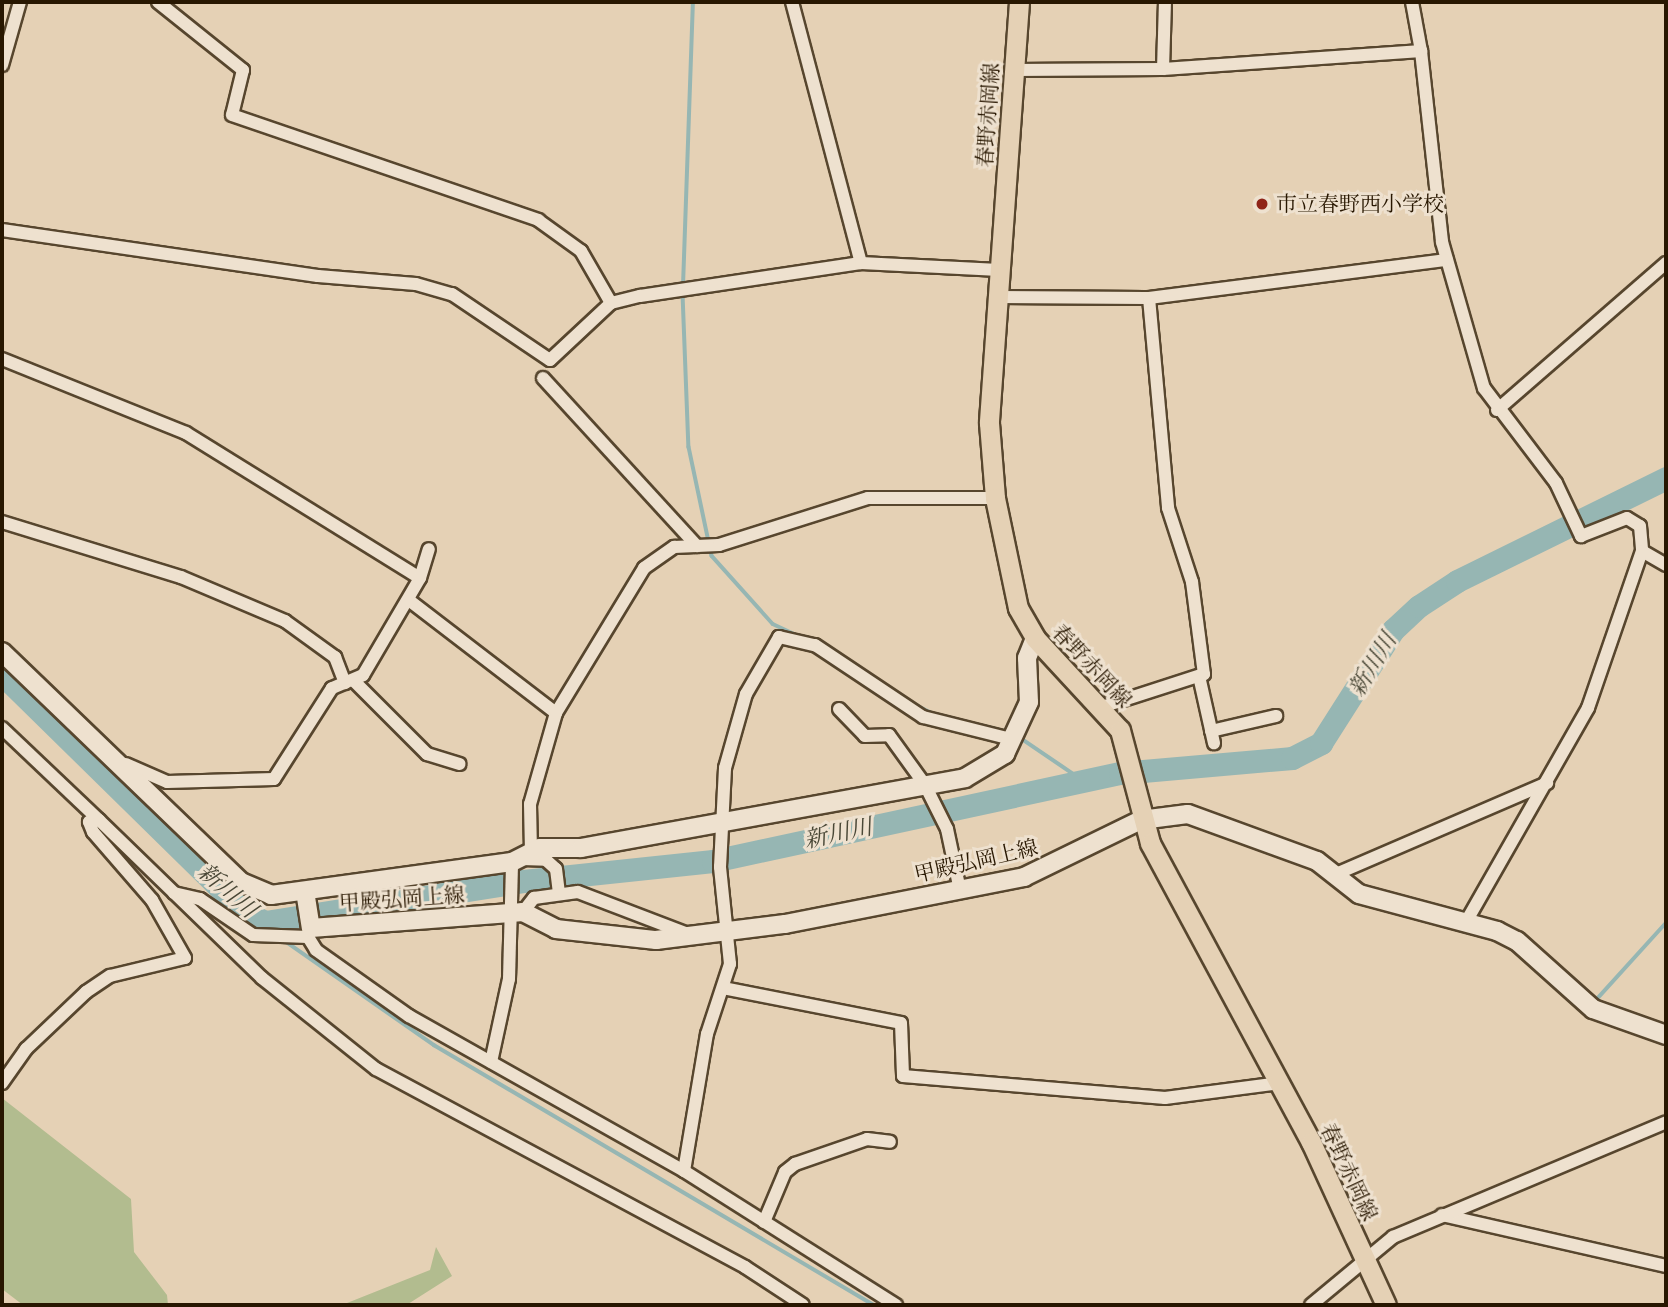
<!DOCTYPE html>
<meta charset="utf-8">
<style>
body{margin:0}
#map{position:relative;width:1668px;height:1307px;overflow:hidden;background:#e5d1b5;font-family:Alegreya,"Noto Serif JP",serif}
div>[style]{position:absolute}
.green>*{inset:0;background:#b2bc8f}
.stream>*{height:3.5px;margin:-1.75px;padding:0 1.75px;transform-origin:1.75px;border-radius:1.75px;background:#96b6b3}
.river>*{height:23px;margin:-11.5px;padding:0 11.5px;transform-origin:11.5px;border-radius:11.5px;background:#96b6b3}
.roads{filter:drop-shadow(2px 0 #57462e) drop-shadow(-2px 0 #57462e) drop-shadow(0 2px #57462e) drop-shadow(0 -2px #57462e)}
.street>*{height:12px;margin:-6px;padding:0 6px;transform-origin:6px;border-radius:6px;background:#eee1cf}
.secondary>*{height:18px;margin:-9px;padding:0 9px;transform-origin:9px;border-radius:9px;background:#eee1cf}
.primary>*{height:19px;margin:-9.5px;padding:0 9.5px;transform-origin:9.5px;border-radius:9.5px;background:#e5d1b5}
.dots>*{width:19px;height:19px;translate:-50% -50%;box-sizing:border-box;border:4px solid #eee1cf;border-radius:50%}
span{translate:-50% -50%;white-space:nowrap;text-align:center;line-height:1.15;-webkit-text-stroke:6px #eee1cf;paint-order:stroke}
.street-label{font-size:21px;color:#281701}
.poi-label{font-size:21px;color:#281701}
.left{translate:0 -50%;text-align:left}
.water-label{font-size:23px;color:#494736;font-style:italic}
.frame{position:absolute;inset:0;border:4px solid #281701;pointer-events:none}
</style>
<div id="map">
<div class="green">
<div style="clip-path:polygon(2px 1098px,131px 1199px,134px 1252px,167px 1295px,168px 1305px,23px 1305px,2px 1289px)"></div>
<div style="clip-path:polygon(436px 1247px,452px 1276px,408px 1304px,342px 1305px,430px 1270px)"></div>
</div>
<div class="stream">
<div style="left:683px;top:286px;width:284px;rotate:-88deg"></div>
<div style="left:683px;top:294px;width:153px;rotate:87.8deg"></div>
<div style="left:689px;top:447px;width:111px;rotate:78.1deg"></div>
<div style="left:712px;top:556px;width:91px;rotate:48.1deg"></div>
<div style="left:773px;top:624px;width:29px;rotate:25deg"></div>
<div style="left:916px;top:705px;width:20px;rotate:27deg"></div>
<div style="left:941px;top:716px;width:66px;rotate:13.2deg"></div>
<div style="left:1019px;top:737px;width:75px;rotate:34.1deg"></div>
<div style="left:265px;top:922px;width:16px;rotate:45deg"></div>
<div style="left:285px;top:941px;width:182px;rotate:34.9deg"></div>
<div style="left:434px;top:1045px;width:511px;rotate:30.58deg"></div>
<div style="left:1597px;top:999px;width:103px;rotate:-47.8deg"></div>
</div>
<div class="river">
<div style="left:2px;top:674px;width:338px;rotate:44.5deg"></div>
<div style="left:243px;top:911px;width:25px;rotate:27deg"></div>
<div style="left:265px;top:922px;width:261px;rotate:-9deg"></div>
<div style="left:523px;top:881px;width:191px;rotate:-6deg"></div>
<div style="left:713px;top:861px;width:416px;rotate:-12.2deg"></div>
<div style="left:1120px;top:773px;width:173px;rotate:-5deg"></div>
<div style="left:1292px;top:758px;width:33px;rotate:-27deg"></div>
<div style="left:1321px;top:743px;width:134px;rotate:-57.5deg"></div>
<div style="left:1393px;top:630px;width:35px;rotate:-43deg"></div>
<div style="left:1419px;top:606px;width:45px;rotate:-33.3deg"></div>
<div style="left:1457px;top:581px;width:233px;rotate:-26.2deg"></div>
</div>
<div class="roads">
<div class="street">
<div style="left:158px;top:2px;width:109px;rotate:38.7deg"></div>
<div style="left:243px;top:70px;width:46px;rotate:103.7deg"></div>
<div style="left:232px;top:115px;width:324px;rotate:18.9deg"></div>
<div style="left:538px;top:220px;width:53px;rotate:35.8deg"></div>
<div style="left:581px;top:251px;width:60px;rotate:60deg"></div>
<div style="left:792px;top:2px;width:270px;rotate:75.2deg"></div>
<div style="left:1421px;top:51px;width:192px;rotate:83.7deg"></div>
<div style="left:1442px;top:242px;width:152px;rotate:74deg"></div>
<div style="left:1484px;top:388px;width:119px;rotate:52.8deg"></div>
<div style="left:1556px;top:483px;width:59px;rotate:64.7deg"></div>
<div style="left:1581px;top:536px;width:49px;rotate:-21.4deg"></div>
<div style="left:1627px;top:518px;width:15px;rotate:32deg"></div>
<div style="left:1640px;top:526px;width:25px;rotate:85deg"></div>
<div style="left:1642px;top:551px;width:166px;rotate:109deg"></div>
<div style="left:1588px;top:708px;width:246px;rotate:119.7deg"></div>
<div style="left:2px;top:65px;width:66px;rotate:-74.1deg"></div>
<div style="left:1163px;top:69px;width:259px;rotate:-4deg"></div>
<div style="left:1421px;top:51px;width:50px;rotate:-100.4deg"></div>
<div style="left:1014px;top:70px;width:149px;rotate:-0.4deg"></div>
<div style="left:1163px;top:69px;width:67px;rotate:-88.3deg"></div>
<div style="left:2px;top:230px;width:319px;rotate:8.3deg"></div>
<div style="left:318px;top:276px;width:98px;rotate:4.7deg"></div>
<div style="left:416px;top:284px;width:37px;rotate:16deg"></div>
<div style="left:452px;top:294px;width:118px;rotate:34deg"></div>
<div style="left:550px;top:360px;width:83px;rotate:-43.1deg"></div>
<div style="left:611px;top:303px;width:30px;rotate:-14deg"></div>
<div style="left:640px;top:296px;width:223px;rotate:-8.5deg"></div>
<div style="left:861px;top:263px;width:138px;rotate:2.9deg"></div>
<div style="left:998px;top:297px;width:151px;rotate:0.4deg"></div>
<div style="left:1149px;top:298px;width:211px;rotate:84.8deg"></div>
<div style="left:1168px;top:508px;width:78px;rotate:72deg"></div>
<div style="left:1192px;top:582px;width:93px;rotate:82.6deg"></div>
<div style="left:1204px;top:674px;width:107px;rotate:162.1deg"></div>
<div style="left:1149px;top:298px;width:300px;rotate:-7.3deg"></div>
<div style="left:2px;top:359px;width:198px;rotate:21.9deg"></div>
<div style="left:186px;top:433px;width:275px;rotate:31.8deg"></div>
<div style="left:420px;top:578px;width:113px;rotate:120.4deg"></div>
<div style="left:363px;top:675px;width:34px;rotate:157deg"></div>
<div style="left:332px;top:688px;width:108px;rotate:122.5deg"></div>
<div style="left:274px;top:779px;width:107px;rotate:178.4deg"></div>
<div style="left:167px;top:782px;width:45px;rotate:-156.3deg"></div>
<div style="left:543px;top:378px;width:228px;rotate:47.5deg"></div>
<div style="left:1497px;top:410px;width:224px;rotate:-41deg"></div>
<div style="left:2px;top:522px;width:187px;rotate:17.1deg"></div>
<div style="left:181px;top:577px;width:113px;rotate:22.9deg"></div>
<div style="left:285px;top:621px;width:62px;rotate:35.8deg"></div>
<div style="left:335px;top:657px;width:28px;rotate:69deg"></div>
<div style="left:1642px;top:551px;width:28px;rotate:30deg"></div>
<div style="left:420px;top:578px;width:30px;rotate:-73deg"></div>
<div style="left:410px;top:601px;width:184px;rotate:37.5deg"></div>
<div style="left:556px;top:713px;width:95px;rotate:105.9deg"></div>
<div style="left:530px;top:804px;width:46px;rotate:88.8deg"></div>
<div style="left:1199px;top:676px;width:69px;rotate:77.4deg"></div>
<div style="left:353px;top:680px;width:105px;rotate:45deg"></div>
<div style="left:427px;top:754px;width:34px;rotate:17deg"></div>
<div style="left:839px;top:709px;width:37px;rotate:46deg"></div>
<div style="left:865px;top:736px;width:24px;rotate:-2deg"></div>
<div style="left:889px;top:735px;width:62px;rotate:54.2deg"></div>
<div style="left:925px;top:785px;width:49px;rotate:63.4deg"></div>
<div style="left:947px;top:829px;width:62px;rotate:78deg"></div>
<div style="left:556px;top:713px;width:170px;rotate:-58.7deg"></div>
<div style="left:644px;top:568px;width:37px;rotate:-35deg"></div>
<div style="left:674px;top:547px;width:45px;rotate:-2.5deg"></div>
<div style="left:719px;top:545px;width:156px;rotate:-17.5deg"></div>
<div style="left:868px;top:498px;width:127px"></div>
<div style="left:2px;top:728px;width:134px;rotate:43.5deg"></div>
<div style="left:1211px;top:731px;width:67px;rotate:-13deg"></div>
<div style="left:522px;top:859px;width:24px;rotate:2deg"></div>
<div style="left:546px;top:860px;width:13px;rotate:42deg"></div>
<div style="left:556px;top:869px;width:24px;rotate:83deg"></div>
<div style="left:1336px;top:874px;width:230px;rotate:-23.3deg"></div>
<div style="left:174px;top:893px;width:27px;rotate:13deg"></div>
<div style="left:200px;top:899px;width:64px;rotate:34.2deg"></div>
<div style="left:253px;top:935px;width:55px;rotate:2.1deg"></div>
<div style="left:523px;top:912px;width:18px;rotate:-52deg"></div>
<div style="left:534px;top:898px;width:44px;rotate:-7.8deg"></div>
<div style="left:578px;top:892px;width:126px;rotate:20.9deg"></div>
<div style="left:311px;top:928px;width:9px;rotate:108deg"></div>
<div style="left:308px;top:937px;width:15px;rotate:58deg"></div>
<div style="left:316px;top:950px;width:114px;rotate:35.4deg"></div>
<div style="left:409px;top:1016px;width:316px;rotate:29.4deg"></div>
<div style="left:684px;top:1171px;width:251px;rotate:32.3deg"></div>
<div style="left:723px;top:988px;width:181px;rotate:11.1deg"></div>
<div style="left:901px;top:1023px;width:53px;rotate:87.8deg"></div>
<div style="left:903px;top:1076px;width:263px;rotate:4.8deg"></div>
<div style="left:1165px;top:1098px;width:116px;rotate:-7.4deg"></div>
<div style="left:491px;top:1062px;width:85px;rotate:-77.8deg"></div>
<div style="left:509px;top:979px;width:117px;rotate:-88.5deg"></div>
<div style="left:2px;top:1083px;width:42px;rotate:-54.8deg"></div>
<div style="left:26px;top:1049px;width:83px;rotate:-43.5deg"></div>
<div style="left:86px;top:992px;width:29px;rotate:-34deg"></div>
<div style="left:110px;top:976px;width:77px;rotate:-13.5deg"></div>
<div style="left:185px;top:958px;width:67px;rotate:-119.6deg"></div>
<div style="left:152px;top:900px;width:90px;rotate:-130.9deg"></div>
<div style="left:93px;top:832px;width:11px;rotate:-112deg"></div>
<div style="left:89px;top:822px;width:10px;rotate:-11deg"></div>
<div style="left:99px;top:820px;width:227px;rotate:44.1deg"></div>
<div style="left:262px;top:978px;width:146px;rotate:38.6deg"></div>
<div style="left:376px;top:1069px;width:419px;rotate:28.2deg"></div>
<div style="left:745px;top:1267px;width:69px;rotate:33.2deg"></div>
<div style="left:684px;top:1171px;width:139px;rotate:-80.5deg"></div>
<div style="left:707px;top:1034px;width:74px;rotate:-71.8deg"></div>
<div style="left:730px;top:964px;width:98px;rotate:-95.9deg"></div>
<div style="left:720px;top:867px;width:99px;rotate:-87.1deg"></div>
<div style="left:725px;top:768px;width:77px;rotate:-74.2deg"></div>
<div style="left:746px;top:694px;width:66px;rotate:-59.9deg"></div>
<div style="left:779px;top:637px;width:37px;rotate:13deg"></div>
<div style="left:815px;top:645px;width:130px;rotate:33.7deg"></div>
<div style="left:923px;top:717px;width:91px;rotate:14deg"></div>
<div style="left:1442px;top:1215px;width:230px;rotate:12.8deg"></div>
<div style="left:764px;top:1222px;width:54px;rotate:-67.2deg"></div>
<div style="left:785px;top:1172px;width:13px;rotate:-39deg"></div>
<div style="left:795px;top:1164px;width:76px;rotate:-19.1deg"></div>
<div style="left:867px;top:1139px;width:23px;rotate:7deg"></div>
<div style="left:1311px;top:1305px;width:107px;rotate:-39.7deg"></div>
<div style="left:1393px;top:1237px;width:296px;rotate:-22.8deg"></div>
</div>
<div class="secondary">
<div style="left:2px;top:652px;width:332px;rotate:43.9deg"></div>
<div style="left:241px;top:882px;width:33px;rotate:23deg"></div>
<div style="left:271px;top:895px;width:243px;rotate:-7.8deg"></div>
<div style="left:512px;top:862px;width:31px;rotate:-27deg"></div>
<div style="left:540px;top:848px;width:41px"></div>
<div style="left:581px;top:848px;width:390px;rotate:-10.3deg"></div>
<div style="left:965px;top:778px;width:47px;rotate:-31deg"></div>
<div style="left:1005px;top:754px;width:57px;rotate:-65.2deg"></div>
<div style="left:1029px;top:702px;width:44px;rotate:-92.6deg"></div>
<div style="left:1027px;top:658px;width:22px;rotate:-68deg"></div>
<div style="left:305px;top:891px;width:37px;rotate:81deg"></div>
<div style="left:311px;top:928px;width:213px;rotate:-4.3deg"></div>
<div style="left:523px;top:912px;width:37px;rotate:27deg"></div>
<div style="left:556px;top:929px;width:101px;rotate:6.3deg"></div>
<div style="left:656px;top:940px;width:130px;rotate:-7.1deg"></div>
<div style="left:785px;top:924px;width:244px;rotate:-11.1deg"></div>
<div style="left:1024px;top:877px;width:130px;rotate:-26deg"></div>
<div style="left:1141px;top:820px;width:47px;rotate:-7.3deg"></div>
<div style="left:1188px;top:814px;width:137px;rotate:20deg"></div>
<div style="left:1317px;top:861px;width:53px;rotate:38.2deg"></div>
<div style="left:1359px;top:894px;width:143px;rotate:15deg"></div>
<div style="left:1497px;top:931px;width:22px;rotate:27deg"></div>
<div style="left:1517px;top:941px;width:102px;rotate:41.8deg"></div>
<div style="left:1593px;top:1009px;width:77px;rotate:19.6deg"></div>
</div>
<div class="primary">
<div style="left:1019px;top:2px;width:422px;rotate:94.1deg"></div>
<div style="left:989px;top:423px;width:75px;rotate:85.4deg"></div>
<div style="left:995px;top:498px;width:112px;rotate:78.2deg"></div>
<div style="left:1018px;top:608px;width:34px;rotate:60deg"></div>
<div style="left:1035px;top:638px;width:125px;rotate:47.3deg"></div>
<div style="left:1120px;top:730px;width:117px;rotate:75.1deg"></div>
<div style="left:1150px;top:843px;width:340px;rotate:61.7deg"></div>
<div style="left:1311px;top:1142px;width:179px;rotate:65.3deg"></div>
</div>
</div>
<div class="dots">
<div style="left:1262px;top:204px;background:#8f2418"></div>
</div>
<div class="street-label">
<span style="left:988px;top:115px;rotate:-86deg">春野赤岡線</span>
<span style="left:1092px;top:666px;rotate:47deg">春野赤岡線</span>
<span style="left:976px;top:861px;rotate:-13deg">甲殿弘岡上線</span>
<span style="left:402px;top:899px;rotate:-4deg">甲殿弘岡上線</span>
<span style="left:1349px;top:1172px;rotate:65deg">春野赤岡線</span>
</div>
<div class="poi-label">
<span class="left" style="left:1276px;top:204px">市立春野西小学校</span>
</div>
<div class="water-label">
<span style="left:1373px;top:665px;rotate:-59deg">新川川</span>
<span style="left:838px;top:834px;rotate:-12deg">新川川</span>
<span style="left:227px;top:891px;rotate:41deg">新川川</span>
</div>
<div class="frame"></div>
</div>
